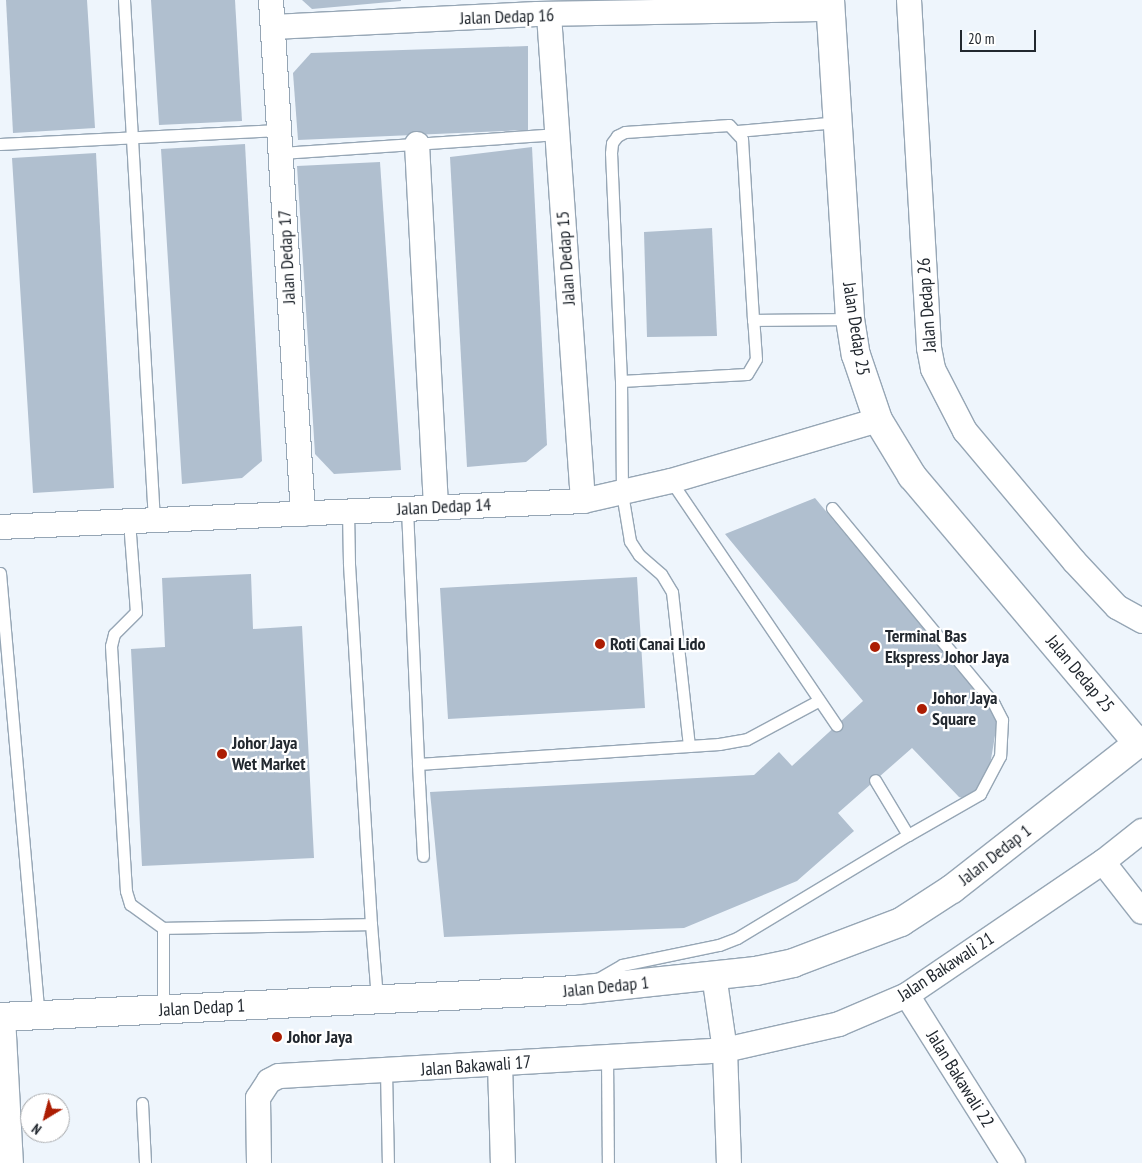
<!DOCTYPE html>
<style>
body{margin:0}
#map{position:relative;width:1142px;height:1163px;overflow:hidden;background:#eef5fc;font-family:"PT Sans Narrow",sans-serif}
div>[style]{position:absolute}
.building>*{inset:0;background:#b0bfcf}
.roads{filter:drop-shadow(1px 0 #96a6b5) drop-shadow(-1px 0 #96a6b5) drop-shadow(0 1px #96a6b5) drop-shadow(0 -1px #96a6b5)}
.lane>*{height:11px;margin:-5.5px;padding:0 5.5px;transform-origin:5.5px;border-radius:5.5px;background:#fff}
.street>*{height:24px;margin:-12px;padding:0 12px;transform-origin:12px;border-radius:12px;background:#fff}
.secondary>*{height:28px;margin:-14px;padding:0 14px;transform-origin:14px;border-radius:14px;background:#fff}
.dots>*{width:14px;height:14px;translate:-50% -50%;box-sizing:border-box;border:2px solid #fff;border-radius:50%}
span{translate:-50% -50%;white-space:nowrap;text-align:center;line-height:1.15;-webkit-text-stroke:4.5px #fff;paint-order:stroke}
.street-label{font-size:18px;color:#22282f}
.poi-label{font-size:18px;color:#22282f;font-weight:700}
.left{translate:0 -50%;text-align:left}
.north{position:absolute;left:20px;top:1093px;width:50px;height:50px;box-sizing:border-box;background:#fff;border:1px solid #a7a9ac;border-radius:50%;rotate:217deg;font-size:14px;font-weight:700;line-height:20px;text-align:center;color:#22282f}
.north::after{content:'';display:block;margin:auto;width:18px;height:22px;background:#ac1d03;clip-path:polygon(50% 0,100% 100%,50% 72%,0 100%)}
.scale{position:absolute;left:960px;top:30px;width:76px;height:22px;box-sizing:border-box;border:2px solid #22282f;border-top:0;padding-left:6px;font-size:15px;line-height:18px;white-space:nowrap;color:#22282f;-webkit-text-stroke:4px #fff;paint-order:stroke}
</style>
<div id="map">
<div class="building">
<div style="clip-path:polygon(6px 0,87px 0,95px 128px,13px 133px)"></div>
<div style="clip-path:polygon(151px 0,235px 0,242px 121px,159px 125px)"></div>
<div style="clip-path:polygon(302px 0,401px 0,401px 1px,312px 9px)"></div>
<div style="clip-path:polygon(528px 46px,528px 130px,298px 140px,293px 73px,311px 53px)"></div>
<div style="clip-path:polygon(245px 144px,262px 461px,242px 478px,182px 484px,161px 149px)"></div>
<div style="clip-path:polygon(532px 147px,547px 445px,526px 462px,467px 467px,450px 157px)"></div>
<div style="clip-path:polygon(96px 153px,114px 488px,33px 493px,12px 158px)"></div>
<div style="clip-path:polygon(380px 162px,401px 470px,334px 474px,315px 454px,297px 166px)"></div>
<div style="clip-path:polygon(712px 228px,717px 336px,647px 337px,644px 232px)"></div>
<div style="clip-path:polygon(815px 498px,998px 718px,989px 771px,976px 794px,965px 799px,959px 797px,912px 748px,838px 813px,854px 831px,797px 881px,684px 928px,444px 937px,430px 792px,754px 775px,779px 752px,792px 766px,863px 701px,725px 534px)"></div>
<div style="clip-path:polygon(251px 574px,253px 629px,302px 626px,314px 858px,142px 866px,131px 649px,165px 647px,162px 578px)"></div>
<div style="clip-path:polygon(637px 577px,645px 708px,448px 719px,440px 588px)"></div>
</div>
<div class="roads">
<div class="lane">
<div style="left:124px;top:0;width:521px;rotate:86.7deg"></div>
<div style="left:737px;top:131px;width:100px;rotate:-5.1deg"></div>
<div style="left:0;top:144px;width:279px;rotate:-2.9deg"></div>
<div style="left:281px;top:153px;width:278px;rotate:-3.9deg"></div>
<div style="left:621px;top:381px;width:126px;rotate:-3.2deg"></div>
<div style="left:747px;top:374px;width:17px;rotate:-59deg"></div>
<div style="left:756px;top:359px;width:39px;rotate:-94deg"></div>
<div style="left:671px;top:481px;width:295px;rotate:55.9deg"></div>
<div style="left:832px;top:508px;width:254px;rotate:50.4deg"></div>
<div style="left:994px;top:704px;width:18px;rotate:63deg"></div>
<div style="left:1002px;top:720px;width:36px;rotate:93deg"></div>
<div style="left:1000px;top:756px;width:43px;rotate:117.8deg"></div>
<div style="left:980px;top:794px;width:83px;rotate:150.3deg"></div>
<div style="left:407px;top:509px;width:255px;rotate:87.5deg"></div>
<div style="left:418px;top:764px;width:302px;rotate:-3.8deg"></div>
<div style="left:719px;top:744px;width:28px;rotate:-10deg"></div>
<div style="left:747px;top:739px;width:81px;rotate:-28.2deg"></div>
<div style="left:129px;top:521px;width:91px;rotate:85.6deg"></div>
<div style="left:136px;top:612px;width:31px;rotate:135deg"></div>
<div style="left:114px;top:634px;width:12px;rotate:104deg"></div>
<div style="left:111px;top:646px;width:245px;rotate:86.5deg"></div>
<div style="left:126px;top:891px;width:14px;rotate:73deg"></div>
<div style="left:130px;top:904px;width:41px;rotate:36deg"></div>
<div style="left:0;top:573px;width:444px;rotate:85deg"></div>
<div style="left:689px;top:746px;width:155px;rotate:-96.3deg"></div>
<div style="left:672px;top:592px;width:21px;rotate:-121deg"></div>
<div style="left:661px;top:574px;width:29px;rotate:-139deg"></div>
<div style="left:639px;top:555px;width:17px;rotate:-123deg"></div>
<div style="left:630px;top:541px;width:49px;rotate:-99.5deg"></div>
<div style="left:622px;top:493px;width:112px;rotate:-90.5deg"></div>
<div style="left:621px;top:381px;width:228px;rotate:-92.5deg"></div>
<div style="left:611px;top:153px;width:10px;rotate:-84deg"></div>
<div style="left:612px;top:143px;width:9px;rotate:-54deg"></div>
<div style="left:617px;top:136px;width:9px;rotate:-27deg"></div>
<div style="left:625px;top:132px;width:104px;rotate:-3.9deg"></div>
<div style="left:729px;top:125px;width:19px;rotate:47deg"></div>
<div style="left:742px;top:139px;width:181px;rotate:86.5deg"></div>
<div style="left:753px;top:320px;width:97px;rotate:-0.6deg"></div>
<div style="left:418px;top:764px;width:92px;rotate:86.9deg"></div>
<div style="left:371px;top:924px;width:75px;rotate:85.4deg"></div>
<div style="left:596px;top:980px;width:30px;rotate:-30deg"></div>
<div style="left:622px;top:965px;width:99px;rotate:-11.7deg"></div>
<div style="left:719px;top:945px;width:19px;rotate:-21deg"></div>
<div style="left:737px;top:938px;width:200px;rotate:-31.1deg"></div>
<div style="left:908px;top:835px;width:64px;rotate:-121deg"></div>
<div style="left:163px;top:1010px;width:82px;rotate:-90deg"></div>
<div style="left:163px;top:928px;width:208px;rotate:-1.1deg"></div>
<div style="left:371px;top:924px;width:362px;rotate:-93.5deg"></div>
<div style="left:349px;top:563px;width:51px;rotate:-91.1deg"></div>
<div style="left:607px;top:1057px;width:106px;rotate:89.5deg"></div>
<div style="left:386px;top:1071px;width:92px;rotate:88.8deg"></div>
<div style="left:142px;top:1103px;width:60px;rotate:87.1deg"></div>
</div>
<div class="street">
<div style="left:271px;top:0;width:515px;rotate:86.44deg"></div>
<div style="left:909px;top:0;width:349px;rotate:86.7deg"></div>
<div style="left:929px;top:348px;width:21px;rotate:79deg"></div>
<div style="left:933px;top:369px;width:70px;rotate:62.7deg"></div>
<div style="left:965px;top:431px;width:170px;rotate:50deg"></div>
<div style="left:1074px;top:561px;width:63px;rotate:46.9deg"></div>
<div style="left:1117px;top:607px;width:29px;rotate:29deg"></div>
<div style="left:549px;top:15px;width:487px;rotate:86deg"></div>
<div style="left:273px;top:27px;width:264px;rotate:-2.8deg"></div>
<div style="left:537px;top:14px;width:294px;rotate:-1deg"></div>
<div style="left:417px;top:144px;width:364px;rotate:87deg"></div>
<div style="left:0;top:527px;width:584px;rotate:-2.55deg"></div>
<div style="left:583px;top:501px;width:90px;rotate:-12.8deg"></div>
<div style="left:671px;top:481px;width:216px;rotate:-16.4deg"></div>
<div style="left:1103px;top:862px;width:63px;rotate:52deg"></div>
<div style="left:714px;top:975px;width:76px;rotate:81.7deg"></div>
<div style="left:725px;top:1050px;width:113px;rotate:88deg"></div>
<div style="left:907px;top:995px;width:199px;rotate:57.8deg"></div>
<div style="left:3px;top:1017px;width:146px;rotate:86.9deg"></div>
<div style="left:500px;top:1064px;width:99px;rotate:88.3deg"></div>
<div style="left:259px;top:1163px;width:65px;rotate:-90.9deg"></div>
<div style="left:258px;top:1098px;width:20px;rotate:-57deg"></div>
<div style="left:269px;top:1081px;width:11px;rotate:-27deg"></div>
<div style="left:279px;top:1076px;width:447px;rotate:-3.3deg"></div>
<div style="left:725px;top:1050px;width:117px;rotate:-12.8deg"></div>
<div style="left:839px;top:1024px;width:74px;rotate:-23.1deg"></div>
<div style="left:907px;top:995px;width:237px;rotate:-34.2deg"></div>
<div style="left:1103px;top:862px;width:50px;rotate:-38.5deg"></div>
</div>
<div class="secondary">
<div style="left:830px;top:0;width:320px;rotate:86.4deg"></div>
<div style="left:850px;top:319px;width:36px;rotate:81deg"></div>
<div style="left:856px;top:355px;width:69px;rotate:71.3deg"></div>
<div style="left:878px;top:420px;width:66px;rotate:58.7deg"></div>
<div style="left:912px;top:476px;width:350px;rotate:49.8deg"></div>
<div style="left:0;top:1017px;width:578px;rotate:-2.68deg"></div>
<div style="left:577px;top:990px;width:180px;rotate:-6.1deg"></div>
<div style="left:756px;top:971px;width:38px;rotate:-12deg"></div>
<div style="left:793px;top:963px;width:116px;rotate:-20.8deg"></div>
<div style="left:901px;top:922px;width:61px;rotate:-32.9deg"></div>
<div style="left:952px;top:889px;width:241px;rotate:-38.1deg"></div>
</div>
</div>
<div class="dots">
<div style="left:600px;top:644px;background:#ac1d03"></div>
<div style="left:875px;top:647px;background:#ac1d03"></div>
<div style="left:922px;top:709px;background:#ac1d03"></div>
<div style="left:222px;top:754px;background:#ac1d03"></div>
<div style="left:277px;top:1037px;background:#ac1d03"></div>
</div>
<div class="street-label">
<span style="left:507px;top:17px;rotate:-2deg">Jalan Dedap 16</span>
<span style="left:287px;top:257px;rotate:-93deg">Jalan Dedap 17</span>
<span style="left:566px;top:258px;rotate:-94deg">Jalan Dedap 15</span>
<span style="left:927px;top:305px;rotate:-94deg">Jalan Dedap 26</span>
<span style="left:856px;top:329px;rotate:81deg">Jalan Dedap 25</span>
<span style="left:444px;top:507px;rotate:-3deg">Jalan Dedap 14</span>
<span style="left:1080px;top:674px;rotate:50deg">Jalan Dedap 25</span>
<span style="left:995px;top:855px;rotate:-38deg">Jalan Dedap 1</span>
<span style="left:946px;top:967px;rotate:-33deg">Jalan Bakawali 21</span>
<span style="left:606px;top:987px;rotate:-6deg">Jalan Dedap 1</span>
<span style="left:202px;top:1008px;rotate:-3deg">Jalan Dedap 1</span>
<span style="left:476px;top:1066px;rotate:-4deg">Jalan Bakawali 17</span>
<span style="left:960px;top:1079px;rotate:58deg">Jalan Bakawali 22</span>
</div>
<div class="poi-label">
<span class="left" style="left:885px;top:647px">Terminal Bas<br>Ekspress Johor Jaya</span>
<span class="left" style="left:610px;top:644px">Roti Canai Lido</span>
<span class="left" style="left:932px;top:709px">Johor Jaya<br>Square</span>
<span class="left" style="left:232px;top:754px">Johor Jaya<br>Wet Market</span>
<span class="left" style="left:287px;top:1037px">Johor Jaya</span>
</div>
<div class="north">N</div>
<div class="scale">20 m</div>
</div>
